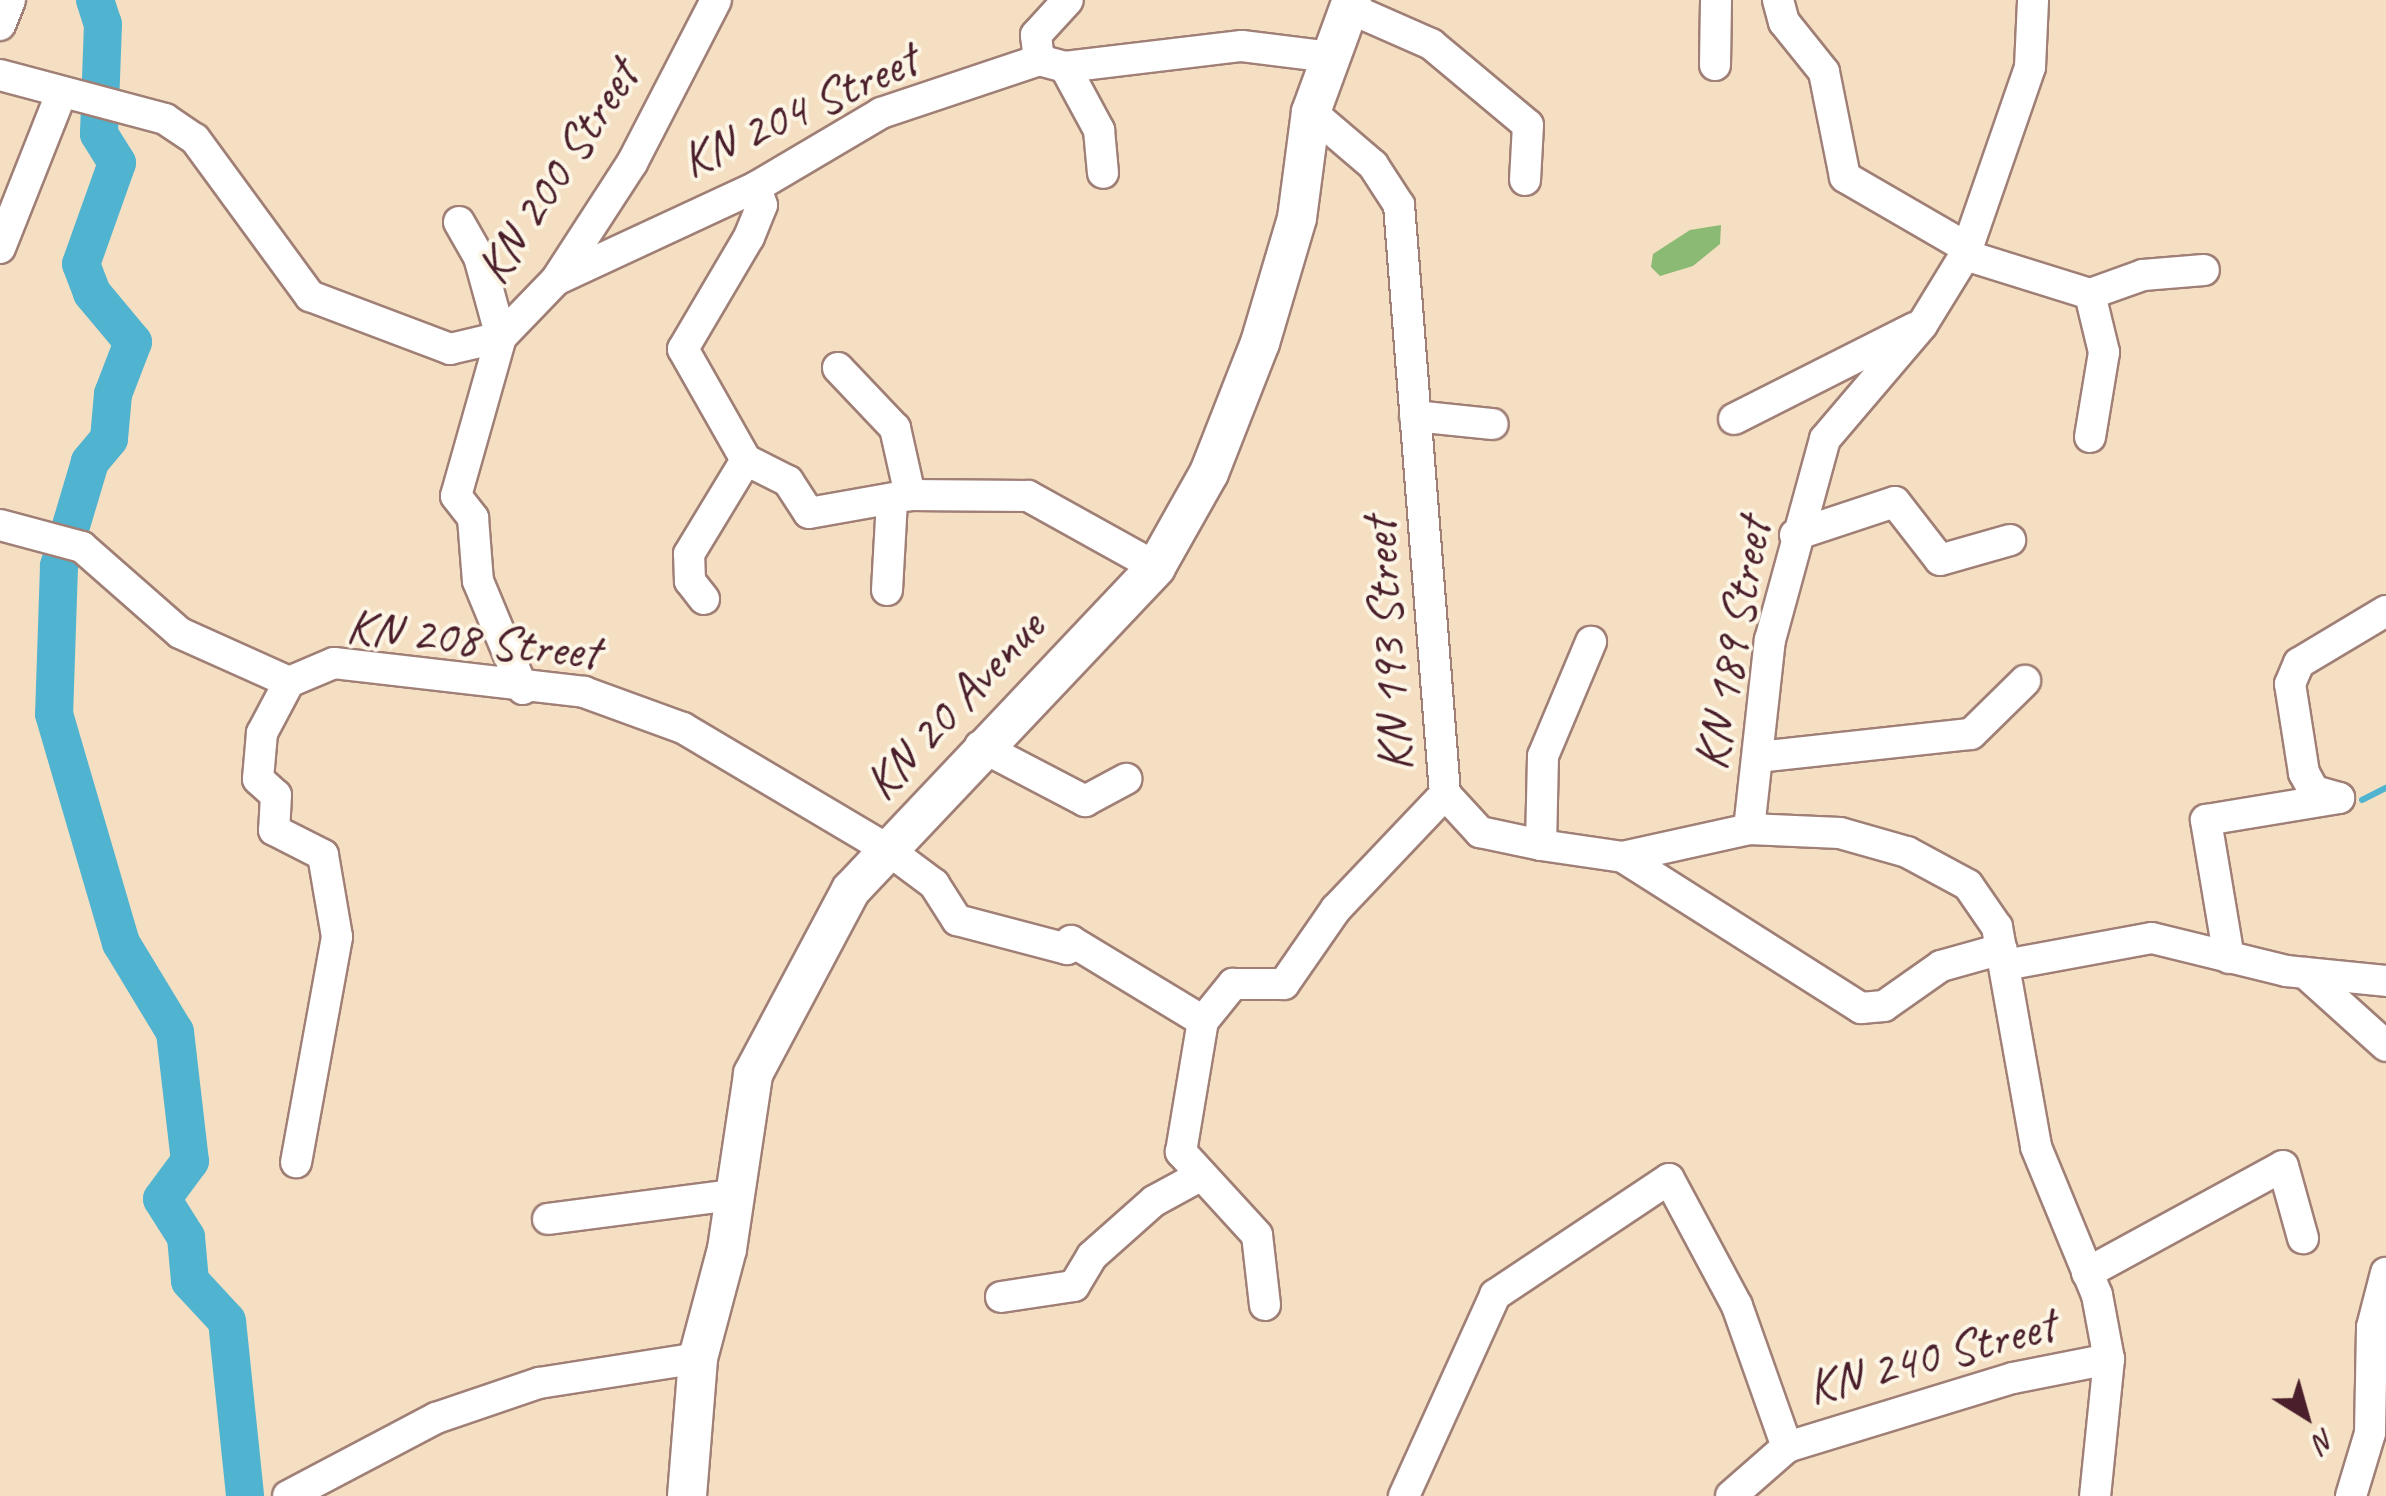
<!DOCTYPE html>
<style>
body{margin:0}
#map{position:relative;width:2386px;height:1496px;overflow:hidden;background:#f5dfc2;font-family:Caveat,sans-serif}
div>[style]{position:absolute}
.forest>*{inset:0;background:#8aba73}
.stream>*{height:6px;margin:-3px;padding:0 3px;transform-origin:3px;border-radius:3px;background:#50b3cf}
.river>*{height:38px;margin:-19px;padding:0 19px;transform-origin:19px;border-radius:19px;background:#50b3cf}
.roads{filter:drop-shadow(2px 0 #a07f76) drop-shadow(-2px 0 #a07f76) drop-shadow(0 2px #a07f76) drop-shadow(0 -2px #a07f76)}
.minor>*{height:30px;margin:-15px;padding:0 15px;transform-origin:15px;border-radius:15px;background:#fff}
.major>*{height:38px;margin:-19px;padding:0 19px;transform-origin:19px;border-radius:19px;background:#fff}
span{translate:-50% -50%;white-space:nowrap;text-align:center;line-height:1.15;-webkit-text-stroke:8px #fcf5e5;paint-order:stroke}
.street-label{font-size:50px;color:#4a1f2b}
.north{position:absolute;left:2256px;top:1366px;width:100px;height:100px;-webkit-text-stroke:8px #fcf5e5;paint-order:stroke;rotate:143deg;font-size:28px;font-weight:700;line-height:40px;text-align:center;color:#4a1f2b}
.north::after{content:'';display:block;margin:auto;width:35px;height:45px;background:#4a1f2b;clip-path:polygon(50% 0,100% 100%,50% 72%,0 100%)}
</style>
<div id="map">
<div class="forest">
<div style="clip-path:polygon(1721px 225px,1720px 244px,1693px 266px,1660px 276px,1651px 267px,1653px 254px,1690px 230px)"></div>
</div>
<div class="stream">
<div style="left:2362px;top:800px;width:27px;rotate:-27deg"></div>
</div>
<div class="river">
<div style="left:95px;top:0;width:25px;rotate:72deg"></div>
<div style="left:103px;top:24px;width:110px;rotate:92.1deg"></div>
<div style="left:99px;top:134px;width:34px;rotate:58deg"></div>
<div style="left:117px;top:163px;width:107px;rotate:109.6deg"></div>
<div style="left:81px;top:264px;width:31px;rotate:69deg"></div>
<div style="left:92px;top:293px;width:64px;rotate:50.1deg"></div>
<div style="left:133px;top:342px;width:56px;rotate:111deg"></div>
<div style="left:113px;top:394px;width:45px;rotate:95.1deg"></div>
<div style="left:109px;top:439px;width:30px;rotate:130deg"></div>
<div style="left:90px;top:462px;width:109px;rotate:106.6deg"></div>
<div style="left:59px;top:566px;width:148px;rotate:91.9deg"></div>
<div style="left:54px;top:714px;width:239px;rotate:73.7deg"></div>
<div style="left:121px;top:943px;width:104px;rotate:58.8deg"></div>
<div style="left:175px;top:1032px;width:130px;rotate:83.4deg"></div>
<div style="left:190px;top:1161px;width:47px;rotate:126.4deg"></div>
<div style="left:162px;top:1199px;width:45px;rotate:57.7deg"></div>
<div style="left:186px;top:1237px;width:44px;rotate:84.8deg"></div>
<div style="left:190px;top:1281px;width:54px;rotate:47.2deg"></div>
<div style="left:227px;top:1321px;width:176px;rotate:84.1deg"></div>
</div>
<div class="roads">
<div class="minor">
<div style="left:1778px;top:0;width:23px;rotate:75deg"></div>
<div style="left:1784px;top:22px;width:64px;rotate:51.3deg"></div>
<div style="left:1824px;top:72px;width:107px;rotate:78.7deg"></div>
<div style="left:1845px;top:177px;width:138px;rotate:30.1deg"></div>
<div style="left:1349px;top:8px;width:90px;rotate:23.7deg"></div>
<div style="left:1431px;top:44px;width:126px;rotate:39.9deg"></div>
<div style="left:1528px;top:125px;width:55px;rotate:93.1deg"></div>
<div style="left:0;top:25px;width:27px;rotate:-68deg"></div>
<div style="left:1039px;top:60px;width:25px;rotate:-97deg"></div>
<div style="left:1036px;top:35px;width:47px;rotate:-47.6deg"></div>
<div style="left:1715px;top:65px;width:65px;rotate:-89.1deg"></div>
<div style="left:1065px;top:67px;width:72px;rotate:61.6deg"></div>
<div style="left:1099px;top:130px;width:43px;rotate:84.7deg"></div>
<div style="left:0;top:75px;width:171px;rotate:14.9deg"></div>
<div style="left:165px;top:119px;width:36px;rotate:34deg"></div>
<div style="left:195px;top:139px;width:195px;rotate:53.8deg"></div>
<div style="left:310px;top:296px;width:150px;rotate:20.7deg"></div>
<div style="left:450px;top:349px;width:52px;rotate:-13.2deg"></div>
<div style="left:501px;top:337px;width:79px;rotate:-46deg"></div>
<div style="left:556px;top:280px;width:140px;rotate:-57deg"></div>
<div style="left:632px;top:163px;width:183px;rotate:-62.7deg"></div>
<div style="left:1311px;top:112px;width:82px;rotate:40.5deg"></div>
<div style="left:1373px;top:165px;width:48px;rotate:57deg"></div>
<div style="left:1399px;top:205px;width:591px;rotate:85.53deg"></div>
<div style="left:1445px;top:794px;width:52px;rotate:47.4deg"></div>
<div style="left:1480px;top:832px;width:62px;rotate:12deg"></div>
<div style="left:1541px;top:845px;width:83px;rotate:8.3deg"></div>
<div style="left:1623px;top:857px;width:129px;rotate:-12.5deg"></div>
<div style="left:1749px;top:829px;width:91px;rotate:2.5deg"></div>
<div style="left:1840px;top:833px;width:70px;rotate:15.8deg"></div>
<div style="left:1907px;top:852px;width:69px;rotate:28.4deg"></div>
<div style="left:1968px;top:885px;width:51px;rotate:55.4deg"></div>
<div style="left:1997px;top:927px;width:223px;rotate:79.9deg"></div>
<div style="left:2036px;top:1147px;width:160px;rotate:67.6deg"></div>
<div style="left:2097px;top:1295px;width:65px;rotate:79.4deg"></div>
<div style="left:2109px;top:1359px;width:138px;rotate:95.8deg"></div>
<div style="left:756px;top:187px;width:19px;rotate:72deg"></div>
<div style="left:762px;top:205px;width:35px;rotate:112deg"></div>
<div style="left:749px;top:237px;width:130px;rotate:120.5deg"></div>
<div style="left:683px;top:349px;width:128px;rotate:60.4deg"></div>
<div style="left:746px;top:460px;width:47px;rotate:26.6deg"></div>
<div style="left:788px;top:481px;width:38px;rotate:57deg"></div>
<div style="left:809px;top:513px;width:103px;rotate:-10.1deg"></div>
<div style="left:910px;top:495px;width:118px;rotate:0.5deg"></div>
<div style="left:1028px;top:496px;width:146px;rotate:29deg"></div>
<div style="left:459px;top:222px;width:40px;rotate:60.3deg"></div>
<div style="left:479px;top:257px;width:83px;rotate:74.6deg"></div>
<div style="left:501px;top:337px;width:165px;rotate:105.8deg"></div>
<div style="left:456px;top:496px;width:28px;rotate:52deg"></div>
<div style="left:473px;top:518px;width:63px;rotate:85.5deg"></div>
<div style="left:478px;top:581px;width:117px;rotate:67.4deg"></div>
<div style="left:0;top:248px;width:166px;rotate:-68.4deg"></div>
<div style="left:1965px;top:255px;width:131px;rotate:17.3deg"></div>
<div style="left:2090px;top:294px;width:56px;rotate:-19.7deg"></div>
<div style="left:2143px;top:275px;width:61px;rotate:-4.7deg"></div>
<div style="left:560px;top:278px;width:216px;rotate:-24.9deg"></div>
<div style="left:756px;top:187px;width:145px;rotate:-30.6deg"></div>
<div style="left:881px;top:113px;width:167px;rotate:-18.5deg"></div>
<div style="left:1039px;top:60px;width:27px;rotate:15deg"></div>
<div style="left:1065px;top:67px;width:178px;rotate:-6.8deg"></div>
<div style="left:1242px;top:46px;width:89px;rotate:7.1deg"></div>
<div style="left:838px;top:368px;width:83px;rotate:46.5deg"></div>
<div style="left:895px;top:428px;width:69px;rotate:77.4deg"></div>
<div style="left:1415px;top:416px;width:78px;rotate:5.9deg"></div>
<div style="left:1734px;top:419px;width:202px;rotate:-26.8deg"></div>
<div style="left:2090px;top:437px;width:86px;rotate:-80.6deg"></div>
<div style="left:2104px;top:352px;width:60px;rotate:-103.6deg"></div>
<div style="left:0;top:525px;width:85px;rotate:15deg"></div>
<div style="left:82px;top:547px;width:130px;rotate:41.3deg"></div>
<div style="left:180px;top:633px;width:120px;rotate:24.2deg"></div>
<div style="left:289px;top:682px;width:49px;rotate:-22.9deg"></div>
<div style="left:334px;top:663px;width:252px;rotate:6.6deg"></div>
<div style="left:584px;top:692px;width:105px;rotate:20deg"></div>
<div style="left:683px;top:728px;width:237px;rotate:30.7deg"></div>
<div style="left:887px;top:849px;width:59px;rotate:36.7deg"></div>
<div style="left:934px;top:884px;width:43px;rotate:57.4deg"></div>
<div style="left:957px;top:920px;width:114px;rotate:14.8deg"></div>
<div style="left:1067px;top:949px;width:9px;rotate:-63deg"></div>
<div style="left:1071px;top:941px;width:154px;rotate:31.2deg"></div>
<div style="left:1795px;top:535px;width:105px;rotate:-18.3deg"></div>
<div style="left:1895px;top:502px;width:73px;rotate:52.2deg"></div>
<div style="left:1940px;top:560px;width:73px;rotate:-15.9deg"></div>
<div style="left:887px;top:590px;width:90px;rotate:-86.8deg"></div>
<div style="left:704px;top:599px;width:23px;rotate:-128deg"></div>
<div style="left:690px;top:581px;width:27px;rotate:-92deg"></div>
<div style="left:689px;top:554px;width:110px;rotate:-58.8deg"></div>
<div style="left:289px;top:682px;width:58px;rotate:117.9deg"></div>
<div style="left:262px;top:733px;width:46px;rotate:95deg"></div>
<div style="left:258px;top:779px;width:24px;rotate:42deg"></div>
<div style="left:276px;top:795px;width:35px;rotate:93deg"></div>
<div style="left:274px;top:830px;width:55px;rotate:27deg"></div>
<div style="left:323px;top:855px;width:83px;rotate:80.3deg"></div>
<div style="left:337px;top:937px;width:229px;rotate:100.3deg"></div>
<div style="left:980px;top:746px;width:119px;rotate:27.6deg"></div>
<div style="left:1085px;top:801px;width:47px;rotate:-28.2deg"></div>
<div style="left:1758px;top:757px;width:214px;rotate:-6.2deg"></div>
<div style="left:1971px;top:734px;width:76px;rotate:-44.5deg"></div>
<div style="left:1749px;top:829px;width:190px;rotate:-83.7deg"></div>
<div style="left:1770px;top:640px;width:208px;rotate:-74.7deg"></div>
<div style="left:1825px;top:439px;width:150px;rotate:-49.6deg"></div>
<div style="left:1922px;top:325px;width:82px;rotate:-58.4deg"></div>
<div style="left:1965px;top:255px;width:199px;rotate:-70.9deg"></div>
<div style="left:2030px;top:67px;width:67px;rotate:-87.4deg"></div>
<div style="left:1541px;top:845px;width:89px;rotate:-88.7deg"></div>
<div style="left:1543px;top:756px;width:124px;rotate:-67.2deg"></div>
<div style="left:1623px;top:857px;width:282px;rotate:32.4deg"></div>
<div style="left:1861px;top:1008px;width:23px;rotate:-5deg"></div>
<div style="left:1884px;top:1006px;width:70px;rotate:-35.1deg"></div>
<div style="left:1941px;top:966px;width:63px;rotate:-15.6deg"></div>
<div style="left:2229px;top:958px;width:140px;rotate:-99.5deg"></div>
<div style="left:2206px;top:820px;width:135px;rotate:-9.4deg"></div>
<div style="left:2339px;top:798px;width:26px;rotate:-164deg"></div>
<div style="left:2314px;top:791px;width:21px;rotate:-119deg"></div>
<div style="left:2304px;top:773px;width:90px;rotate:-98.9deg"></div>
<div style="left:2290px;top:684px;width:23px;rotate:-67deg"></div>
<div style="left:2299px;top:663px;width:101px;rotate:-30.9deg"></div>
<div style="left:2005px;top:965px;width:149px;rotate:-10.4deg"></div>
<div style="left:2152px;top:938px;width:138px;rotate:13.8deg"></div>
<div style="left:2286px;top:971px;width:100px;rotate:5.7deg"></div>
<div style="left:2305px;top:973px;width:109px;rotate:42deg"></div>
<div style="left:548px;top:1219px;width:187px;rotate:-7.4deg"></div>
<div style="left:2087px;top:1273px;width:223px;rotate:-28.6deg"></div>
<div style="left:2283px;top:1166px;width:75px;rotate:74.5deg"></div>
<div style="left:1001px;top:1297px;width:74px;rotate:-8.6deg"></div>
<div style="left:1074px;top:1286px;width:35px;rotate:-59deg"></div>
<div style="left:1092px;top:1256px;width:83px;rotate:-41.6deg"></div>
<div style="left:1154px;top:1201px;width:50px;rotate:-28.6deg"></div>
<div style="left:1265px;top:1305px;width:70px;rotate:-96.5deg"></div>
<div style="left:1257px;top:1235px;width:113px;rotate:-132.5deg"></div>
<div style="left:1181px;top:1152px;width:133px;rotate:-80.5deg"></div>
<div style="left:1203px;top:1021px;width:48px;rotate:-51deg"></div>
<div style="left:1233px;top:984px;width:51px"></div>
<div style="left:1284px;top:984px;width:91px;rotate:-55.3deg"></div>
<div style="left:1336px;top:909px;width:158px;rotate:-46.5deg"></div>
<div style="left:288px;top:1496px;width:167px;rotate:-27.8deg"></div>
<div style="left:436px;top:1418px;width:109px;rotate:-18.8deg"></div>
<div style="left:539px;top:1383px;width:161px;rotate:-8.9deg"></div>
<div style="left:1404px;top:1496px;width:221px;rotate:-65.6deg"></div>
<div style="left:1495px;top:1295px;width:209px;rotate:-33.7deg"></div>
<div style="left:1669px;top:1179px;width:144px;rotate:61.8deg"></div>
<div style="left:1737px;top:1306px;width:150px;rotate:70.5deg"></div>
<div style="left:1787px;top:1447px;width:236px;rotate:-17deg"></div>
<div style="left:2013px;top:1378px;width:98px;rotate:-11.2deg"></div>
<div style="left:1731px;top:1496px;width:74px;rotate:-41.2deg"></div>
<div style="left:2351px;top:1496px;width:66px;rotate:-73.2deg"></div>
<div style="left:2370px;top:1433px;width:106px;rotate:-88.9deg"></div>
<div style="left:2372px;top:1327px;width:56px;rotate:-75.5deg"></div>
</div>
<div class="major">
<div style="left:687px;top:1496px;width:138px;rotate:-85.4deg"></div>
<div style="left:698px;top:1358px;width:113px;rotate:-75.1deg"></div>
<div style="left:727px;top:1249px;width:177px;rotate:-81.5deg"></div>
<div style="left:753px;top:1074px;width:208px;rotate:-62deg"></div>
<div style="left:851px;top:890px;width:444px;rotate:-46.6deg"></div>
<div style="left:1156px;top:567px;width:108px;rotate:-60.6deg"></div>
<div style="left:1209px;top:473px;width:140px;rotate:-68.6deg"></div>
<div style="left:1260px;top:343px;width:130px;rotate:-73.5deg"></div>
<div style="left:1297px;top:218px;width:107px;rotate:-82.5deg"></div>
<div style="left:1311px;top:112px;width:119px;rotate:-69.9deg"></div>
</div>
</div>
<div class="street-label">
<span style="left:799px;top:110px;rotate:-25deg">KN 204 Street</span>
<span style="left:557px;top:172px;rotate:-57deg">KN 200 Street</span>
<span style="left:473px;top:639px;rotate:6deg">KN 208 Street</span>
<span style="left:1732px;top:644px;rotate:-80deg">KN 189 Street</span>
<span style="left:1387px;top:645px;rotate:-94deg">KN 193 Street</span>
<span style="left:954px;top:705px;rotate:-47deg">KN 20 Avenue</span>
<span style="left:1931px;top:1356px;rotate:-15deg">KN 240 Street</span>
</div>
<div class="north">N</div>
</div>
